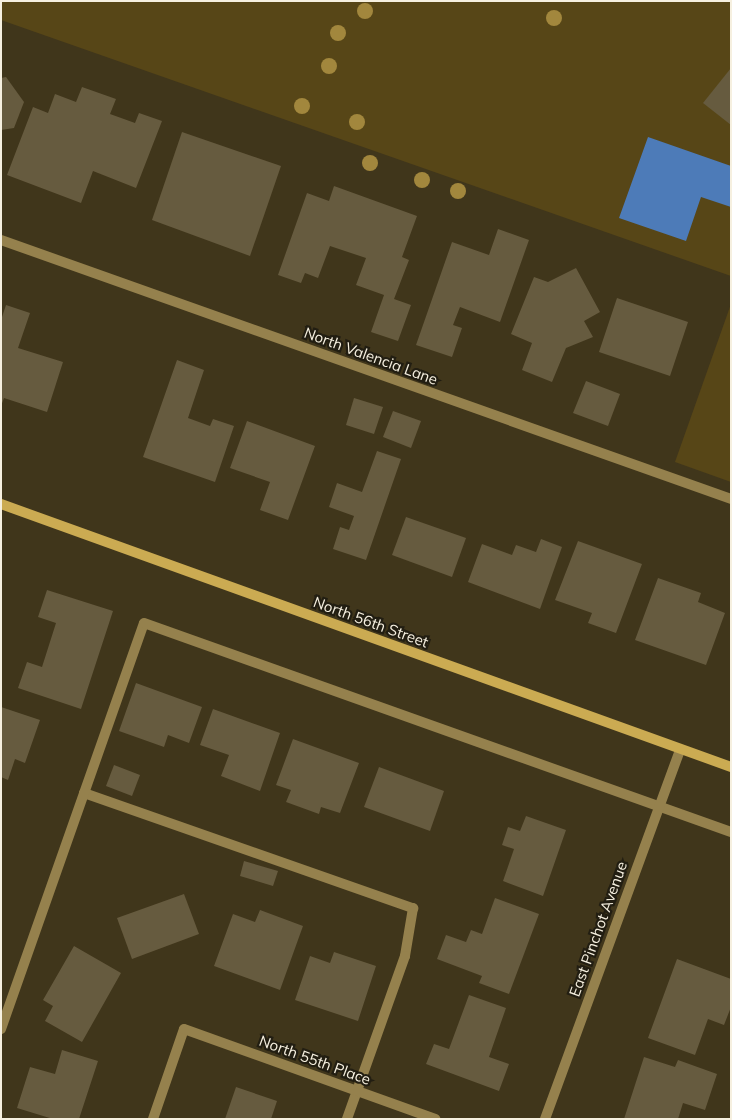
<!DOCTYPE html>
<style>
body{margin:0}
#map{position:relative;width:732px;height:1120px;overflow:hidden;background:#40361b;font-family:Mulish,sans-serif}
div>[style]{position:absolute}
.green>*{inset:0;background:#574617}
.water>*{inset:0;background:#4d7bb8}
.building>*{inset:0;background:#665b3f}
.service>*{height:10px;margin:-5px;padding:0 5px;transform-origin:5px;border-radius:5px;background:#95814d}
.minor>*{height:10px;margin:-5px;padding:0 5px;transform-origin:5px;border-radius:5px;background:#95814d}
.secondary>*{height:10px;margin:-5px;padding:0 5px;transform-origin:5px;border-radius:5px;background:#cbab52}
.trees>*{width:16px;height:16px;margin:-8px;border-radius:50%;background:#a2873d}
span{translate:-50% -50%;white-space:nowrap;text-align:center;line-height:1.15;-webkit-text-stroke:4.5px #221e12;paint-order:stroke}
.street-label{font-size:15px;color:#f6f0e0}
.frame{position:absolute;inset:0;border:2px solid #f6f0e0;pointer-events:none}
</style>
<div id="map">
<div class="green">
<div style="clip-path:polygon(1px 1px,731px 1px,731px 276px,1px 20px)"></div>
<div style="clip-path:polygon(731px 304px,731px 482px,675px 462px)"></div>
</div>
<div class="water">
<div style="clip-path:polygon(648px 137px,731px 166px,731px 207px,701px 197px,686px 241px,619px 218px)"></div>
</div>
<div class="building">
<div style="clip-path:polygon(731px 68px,731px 125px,703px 103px)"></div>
<div style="clip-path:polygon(6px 77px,24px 102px,14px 128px,1px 130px,1px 78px)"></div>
<div style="clip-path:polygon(82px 87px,116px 99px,110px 114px,135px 123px,139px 113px,162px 121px,136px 188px,93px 171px,81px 203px,7px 175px,33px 107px,48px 113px,55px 94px,76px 102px)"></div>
<div style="clip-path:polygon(182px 132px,281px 166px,250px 256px,152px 220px)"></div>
<div style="clip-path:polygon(334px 186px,417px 216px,402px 257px,409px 260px,394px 299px,411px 305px,398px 341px,371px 332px,384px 295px,356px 285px,366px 258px,330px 246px,318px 278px,305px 273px,301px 283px,278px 275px,307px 193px,329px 201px)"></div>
<div style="clip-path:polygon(498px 229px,529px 240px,500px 322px,460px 307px,453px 325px,462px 328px,452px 357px,416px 345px,452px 242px,489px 255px)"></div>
<div style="clip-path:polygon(576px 268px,600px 312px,584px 321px,593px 337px,566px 348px,552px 382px,522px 370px,532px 343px,511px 334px,534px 277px,548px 282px)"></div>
<div style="clip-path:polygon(617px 298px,688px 322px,670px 376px,599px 352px)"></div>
<div style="clip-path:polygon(6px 305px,30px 313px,18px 348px,63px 362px,47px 412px,4px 398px,1px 406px,1px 320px)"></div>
<div style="clip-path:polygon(177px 360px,204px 370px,188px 418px,210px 426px,213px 419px,234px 426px,215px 482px,143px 457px)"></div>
<div style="clip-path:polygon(586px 381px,620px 394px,608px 426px,573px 413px)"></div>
<div style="clip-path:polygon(354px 398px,383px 407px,374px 434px,346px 425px)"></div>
<div style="clip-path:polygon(393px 411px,421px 421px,411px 448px,383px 437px)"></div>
<div style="clip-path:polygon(247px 421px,315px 446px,288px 520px,260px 510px,270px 482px,230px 468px)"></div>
<div style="clip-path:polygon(377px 451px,401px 459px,366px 560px,333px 549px,340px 527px,349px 530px,354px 516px,329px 507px,337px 483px,362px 492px)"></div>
<div style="clip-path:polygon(406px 517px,466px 538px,452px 577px,392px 555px)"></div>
<div style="clip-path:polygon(541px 539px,562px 547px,540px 609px,468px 582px,482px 544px,512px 555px,516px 545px,536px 552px)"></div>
<div style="clip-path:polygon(578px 541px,642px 564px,616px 633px,588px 623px,592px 613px,555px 600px)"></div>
<div style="clip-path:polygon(658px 578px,701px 593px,698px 602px,725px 613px,706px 665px,635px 640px)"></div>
<div style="clip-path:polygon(47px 590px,113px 611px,81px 709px,18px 688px,27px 662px,42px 667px,56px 623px,38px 617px)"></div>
<div style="clip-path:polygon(136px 683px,202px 707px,189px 743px,168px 735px,164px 747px,119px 731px)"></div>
<div style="clip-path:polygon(1px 707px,40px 720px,25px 763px,15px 759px,8px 780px,1px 777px)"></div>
<div style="clip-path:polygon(213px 709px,280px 733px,260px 791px,221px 776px,229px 755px,200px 745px)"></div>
<div style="clip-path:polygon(293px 739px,359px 763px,340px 813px,321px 807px,319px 814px,286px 802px,291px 790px,276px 785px)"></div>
<div style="clip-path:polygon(114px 765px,140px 775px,132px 796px,106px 786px)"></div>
<div style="clip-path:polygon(379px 767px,444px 791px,430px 831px,364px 807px)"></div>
<div style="clip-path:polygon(526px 816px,566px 830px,543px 896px,503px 881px,514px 849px,502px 845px,508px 827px,520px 831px)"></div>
<div style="clip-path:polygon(244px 861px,278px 871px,273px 886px,240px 876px)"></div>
<div style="clip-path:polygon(184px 894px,199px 934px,132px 959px,117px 918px)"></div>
<div style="clip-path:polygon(495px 898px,539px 914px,509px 994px,479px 983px,482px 976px,437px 959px,446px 935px,466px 942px,471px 930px,482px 934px)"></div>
<div style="clip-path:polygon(260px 910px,303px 926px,280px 990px,214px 966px,233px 914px,255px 922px)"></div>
<div style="clip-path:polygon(74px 946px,121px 973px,82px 1042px,45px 1021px,53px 1006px,43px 1000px)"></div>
<div style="clip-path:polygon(334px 952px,376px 966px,358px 1021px,295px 1000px,310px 956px,330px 963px)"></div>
<div style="clip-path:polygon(677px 959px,731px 979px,731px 1007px,724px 1025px,708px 1019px,695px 1055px,648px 1038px)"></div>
<div style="clip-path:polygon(469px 995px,506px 1008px,489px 1057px,509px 1064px,499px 1091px,426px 1064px,434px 1044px,449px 1049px)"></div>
<div style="clip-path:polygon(62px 1050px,98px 1061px,79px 1119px,53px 1119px,17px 1108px,30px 1067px,55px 1074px)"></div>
<div style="clip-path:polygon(644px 1057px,675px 1067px,678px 1060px,717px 1074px,705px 1110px,683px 1103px,678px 1119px,624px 1119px)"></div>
<div style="clip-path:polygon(236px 1087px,277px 1101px,271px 1119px,225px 1119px)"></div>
</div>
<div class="service">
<div style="left:84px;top:793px;width:349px;rotate:19.3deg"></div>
<div style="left:413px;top:908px;width:49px;rotate:99.5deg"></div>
<div style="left:405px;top:956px;width:173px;rotate:109.6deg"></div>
<div style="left:1px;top:1029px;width:430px;rotate:-70.6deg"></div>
<div style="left:144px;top:623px;width:623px;rotate:19.6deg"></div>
</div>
<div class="minor">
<div style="left:1px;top:240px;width:775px;rotate:19.53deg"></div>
<div style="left:153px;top:1119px;width:95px;rotate:-71deg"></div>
<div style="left:184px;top:1029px;width:267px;rotate:19.7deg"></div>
<div style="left:545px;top:1119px;width:393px;rotate:-69.9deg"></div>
</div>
<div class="secondary">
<div style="left:1px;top:504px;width:776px;rotate:19.81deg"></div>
</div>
<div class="trees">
<div style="left:365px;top:11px"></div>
<div style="left:554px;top:18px"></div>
<div style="left:338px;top:33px"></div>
<div style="left:329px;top:66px"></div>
<div style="left:302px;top:106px"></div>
<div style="left:357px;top:122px"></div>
<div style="left:370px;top:163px"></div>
<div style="left:422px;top:180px"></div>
<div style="left:458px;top:191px"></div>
</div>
<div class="street-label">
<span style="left:371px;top:356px;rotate:20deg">North Valencia Lane</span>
<span style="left:371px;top:622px;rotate:20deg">North 56th Street</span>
<span style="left:598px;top:929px;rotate:-70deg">East Pinchot Avenue</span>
<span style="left:315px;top:1060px;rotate:20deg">North 55th Place</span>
</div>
<div class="frame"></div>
</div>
